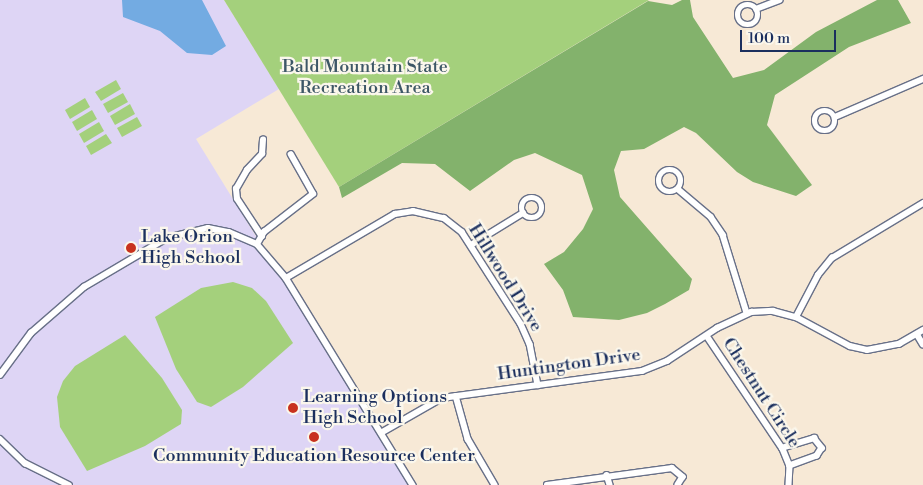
<!DOCTYPE html>
<style>
body{margin:0}
#map{position:relative;width:923px;height:485px;overflow:hidden;background:#f7e9d6;font-family:"Libre Bodoni",serif}
div>[style]{position:absolute}
.built>*{inset:0;background:#ded5f5}
.green>*{inset:0;background:#a4d07c}
.forest>*{inset:0;background:#83b26c}
.water>*{inset:0;background:#73abe2}
.roads{filter:drop-shadow(1px 0 #687088) drop-shadow(-1px 0 #687088) drop-shadow(0 1px #687088) drop-shadow(0 -1px #687088)}
.minor>*{height:5.5px;margin:-2.75px;padding:0 2.75px;transform-origin:2.75px;border-radius:2.75px;background:#fff}
.minor>.ring{margin:-2.75px;padding:0;box-sizing:content-box;background:none;border:5.5px solid #fff;border-radius:50%}
.dots>*{width:14px;height:14px;translate:-50% -50%;box-sizing:border-box;border:2px solid #fbf7ec;border-radius:50%}
span{translate:-50% -50%;white-space:nowrap;text-align:center;line-height:1.15;-webkit-text-stroke:4.5px #fbf7ec;paint-order:stroke}
.park-label{font-size:18px;color:#3d5766}
.poi-label{font-size:18px;color:#1b2f5e}
.left{translate:0 -50%;text-align:left}
.street-label{font-size:18px;color:#1b2f5e}
.scale{position:absolute;left:740px;top:30px;width:96px;height:22px;box-sizing:border-box;border:2px solid #1b2f5e;border-top:0;padding-left:6px;font-size:15px;line-height:18px;white-space:nowrap;color:#1b2f5e;-webkit-text-stroke:4px #fbf7ec;paint-order:stroke}
</style>
<div id="map">
<div class="built">
<div style="clip-path:polygon(0 0,224px 0,279px 89px,196px 139px,409px 485px,0 485px)"></div>
</div>
<div class="green">
<div style="clip-path:polygon(224px 0,649px 0,339px 187px)"></div>
<div style="clip-path:polygon(116px 80px,121px 89px,101px 101px,95px 92px)"></div>
<div style="clip-path:polygon(123px 93px,128px 102px,108px 113px,103px 104px)"></div>
<div style="clip-path:polygon(85px 98px,90px 107px,70px 119px,65px 110px)"></div>
<div style="clip-path:polygon(130px 104px,135px 114px,115px 125px,110px 116px)"></div>
<div style="clip-path:polygon(92px 110px,97px 119px,77px 131px,72px 122px)"></div>
<div style="clip-path:polygon(137px 117px,142px 126px,122px 137px,117px 128px)"></div>
<div style="clip-path:polygon(99px 122px,104px 131px,84px 143px,79px 134px)"></div>
<div style="clip-path:polygon(106px 134px,112px 143px,91px 155px,86px 146px)"></div>
<div style="clip-path:polygon(233px 282px,252px 288px,266px 301px,293px 343px,243px 387px,211px 407px,197px 402px,176px 369px,155px 317px,201px 288px)"></div>
<div style="clip-path:polygon(125px 335px,162px 378px,182px 410px,181px 424px,145px 446px,87px 471px,60px 427px,57px 397px,63px 381px,75px 366px)"></div>
</div>
<div class="forest">
<div style="clip-path:polygon(682px 0,690px 0,693px 17px,733px 78px,764px 70px,816px 32px,877px 0,898px 0,911px 23px,849px 47px,775px 95px,767px 125px,812px 185px,796px 196px,753px 182px,737px 172px,696px 133px,684px 127px,644px 149px,621px 151px,614px 170px,620px 197px,692px 279px,689px 290px,665px 304px,647px 313px,619px 320px,573px 317px,563px 290px,544px 264px,564px 252px,583px 229px,593px 209px,582px 175px,535px 153px,514px 160px,470px 191px,435px 164px,402px 163px,342px 198px,339px 187px,648px 1px,672px 5px)"></div>
</div>
<div class="water">
<div style="clip-path:polygon(122px 0,202px 0,226px 46px,212px 55px,187px 53px,160px 31px,123px 17px)"></div>
</div>
<div class="roads">
<div class="minor">
<div class="ring" style="left:738px;top:5px;width:14.5px;height:14.5px"></div>
<div style="left:756px;top:9px;width:25px;rotate:-21deg"></div>
<div class="ring" style="left:815px;top:111px;width:14.5px;height:14.5px"></div>
<div style="left:835px;top:117px;width:96px;rotate:-23.4deg"></div>
<div class="ring" style="left:659px;top:170px;width:16.5px;height:16.5px"></div>
<div style="left:678px;top:189px;width:43px;rotate:40.3deg"></div>
<div style="left:711px;top:217px;width:22px;rotate:56deg"></div>
<div style="left:723px;top:235px;width:82px;rotate:72.9deg"></div>
<div class="ring" style="left:522px;top:198px;width:14.5px;height:14.5px"></div>
<div style="left:262px;top:237px;width:45px;rotate:-123.3deg"></div>
<div style="left:237px;top:199px;width:10px;rotate:-96deg"></div>
<div style="left:236px;top:189px;width:22px;rotate:-60deg"></div>
<div style="left:247px;top:170px;width:22px;rotate:-47deg"></div>
<div style="left:262px;top:154px;width:14px;rotate:-86deg"></div>
<div style="left:257px;top:244px;width:14px;rotate:-60deg"></div>
<div style="left:264px;top:232px;width:62px;rotate:-37.8deg"></div>
<div style="left:313px;top:194px;width:45px;rotate:-119.4deg"></div>
<div style="left:471px;top:245px;width:61px;rotate:-31.6deg"></div>
<div style="left:286px;top:278px;width:126px;rotate:-30.4deg"></div>
<div style="left:395px;top:214px;width:18px;rotate:-9deg"></div>
<div style="left:413px;top:211px;width:32px;rotate:13deg"></div>
<div style="left:444px;top:218px;width:23px;rotate:38deg"></div>
<div style="left:462px;top:232px;width:109px;rotate:57.3deg"></div>
<div style="left:521px;top:324px;width:22px;rotate:66deg"></div>
<div style="left:530px;top:344px;width:42px;rotate:79deg"></div>
<div style="left:796px;top:317px;width:47px;rotate:-62.4deg"></div>
<div style="left:818px;top:275px;width:22px;rotate:-51deg"></div>
<div style="left:832px;top:258px;width:106px;rotate:-31.1deg"></div>
<div style="left:917px;top:334px;width:12px;rotate:59deg"></div>
<div style="left:707px;top:336px;width:136px;rotate:56.1deg"></div>
<div style="left:783px;top:449px;width:18px;rotate:68deg"></div>
<div style="left:790px;top:466px;width:19px;rotate:93deg"></div>
<div style="left:0;top:375px;width:52px;rotate:-53.6deg"></div>
<div style="left:31px;top:333px;width:70px;rotate:-41deg"></div>
<div style="left:84px;top:287px;width:96px;rotate:-30.6deg"></div>
<div style="left:167px;top:238px;width:42px;rotate:-13.7deg"></div>
<div style="left:208px;top:228px;width:21px;rotate:11deg"></div>
<div style="left:229px;top:232px;width:30px;rotate:23deg"></div>
<div style="left:257px;top:244px;width:45px;rotate:49.5deg"></div>
<div style="left:286px;top:278px;width:243px;rotate:58.5deg"></div>
<div style="left:456px;top:396px;width:45px;rotate:74.4deg"></div>
<div style="left:468px;top:439px;width:53px;rotate:59.6deg"></div>
<div style="left:381px;top:433px;width:70px;rotate:-29.8deg"></div>
<div style="left:442px;top:398px;width:202px;rotate:-7.7deg"></div>
<div style="left:642px;top:371px;width:27px;rotate:-22deg"></div>
<div style="left:667px;top:361px;width:60px;rotate:-33.4deg"></div>
<div style="left:717px;top:328px;width:38px;rotate:-25deg"></div>
<div style="left:751px;top:312px;width:22px;rotate:-3deg"></div>
<div style="left:773px;top:311px;width:24px;rotate:15deg"></div>
<div style="left:796px;top:317px;width:61px;rotate:28.2deg"></div>
<div style="left:850px;top:346px;width:17px;rotate:13deg"></div>
<div style="left:867px;top:350px;width:33px;rotate:-11deg"></div>
<div style="left:899px;top:344px;width:28px;rotate:-30deg"></div>
<div style="left:0;top:439px;width:35px;rotate:44deg"></div>
<div style="left:25px;top:463px;width:49px;rotate:26.6deg"></div>
<div style="left:782px;top:448px;width:34px;rotate:-17deg"></div>
<div style="left:814px;top:438px;width:13px;rotate:51deg"></div>
<div style="left:822px;top:448px;width:9px;rotate:122deg"></div>
<div style="left:817px;top:456px;width:29px;rotate:160deg"></div>
<div style="left:607px;top:475px;width:10px;rotate:73deg"></div>
<div style="left:547px;top:485px;width:126px;rotate:-7.7deg"></div>
<div style="left:672px;top:468px;width:14px;rotate:39deg"></div>
<div style="left:683px;top:477px;width:9px;rotate:122deg"></div>
</div>
</div>
<div class="dots">
<div style="left:131px;top:248px;background:#c8321e"></div>
<div style="left:293px;top:408px;background:#c8321e"></div>
<div style="left:314px;top:437px;background:#c8321e"></div>
</div>
<div class="park-label">
<span style="left:365px;top:78px">Bald Mountain State<br>Recreation Area</span>
</div>
<div class="poi-label">
<span class="left" style="left:141px;top:248px">Lake Orion<br>High School</span>
<span class="left" style="left:303px;top:408px">Learning Options<br>High School</span>
<span style="left:314px;top:456px">Community Education Resource Center</span>
</div>
<div class="street-label">
<span style="left:505px;top:278px;rotate:58deg">Hillwood Drive</span>
<span style="left:569px;top:365px;rotate:-8deg">Huntington Drive</span>
<span style="left:761px;top:393px;rotate:57deg">Chestnut Circle</span>
</div>
<div class="scale">100 m</div>
</div>
